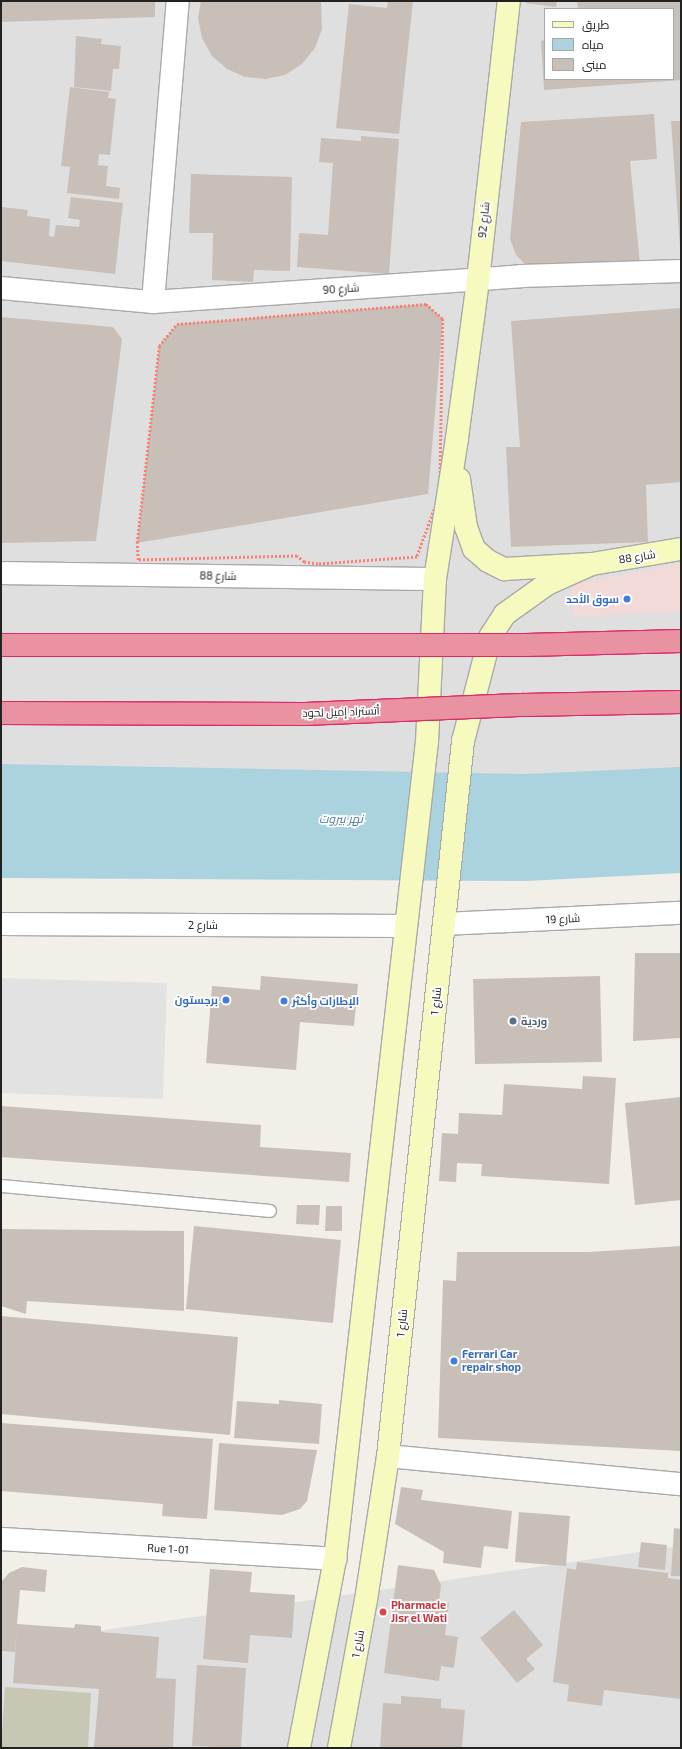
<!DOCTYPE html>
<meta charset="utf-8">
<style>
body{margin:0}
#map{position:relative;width:682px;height:1749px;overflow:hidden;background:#f2efe9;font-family:"Exo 2",Cairo,sans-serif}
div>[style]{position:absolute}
.residential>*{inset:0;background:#e0dfdf}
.commercial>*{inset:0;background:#f2dad9}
.construction>*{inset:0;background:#c7c7b4}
.parking>*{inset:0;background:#e2e2e2}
.water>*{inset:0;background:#aad3df}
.building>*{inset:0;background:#c7bfb8}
.path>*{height:2.5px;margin-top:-1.25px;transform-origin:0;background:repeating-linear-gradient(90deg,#fa8072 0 2px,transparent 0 4px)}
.roads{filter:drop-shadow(1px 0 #a9a9a9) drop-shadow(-1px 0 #a9a9a9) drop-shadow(0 1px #a9a9a9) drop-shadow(0 -1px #a9a9a9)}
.service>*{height:12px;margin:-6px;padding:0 6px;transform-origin:6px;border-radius:6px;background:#fff}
.minor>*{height:22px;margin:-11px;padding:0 11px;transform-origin:11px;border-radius:11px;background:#fff}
.tertiary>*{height:22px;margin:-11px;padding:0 11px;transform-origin:11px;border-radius:11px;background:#fff}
.secondary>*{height:22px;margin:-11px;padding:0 11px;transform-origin:11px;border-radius:11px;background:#f7fabf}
.bridges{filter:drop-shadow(1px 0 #dc2a67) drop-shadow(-1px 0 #dc2a67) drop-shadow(0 1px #dc2a67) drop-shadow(0 -1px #dc2a67)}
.motorway-bridge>*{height:22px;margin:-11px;padding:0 11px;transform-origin:11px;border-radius:11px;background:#e892a2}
.dots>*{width:11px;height:11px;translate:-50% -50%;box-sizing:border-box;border:2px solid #fff;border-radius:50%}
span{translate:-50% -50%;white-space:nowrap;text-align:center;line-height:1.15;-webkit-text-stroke:3.5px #fff;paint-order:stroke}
.street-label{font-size:11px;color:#222}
.shop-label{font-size:11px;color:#366cbe;font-weight:700}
.right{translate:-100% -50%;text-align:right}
.left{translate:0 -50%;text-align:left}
.service-label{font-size:11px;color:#4e5e75;font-weight:700}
.health-label{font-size:11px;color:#be3a42;font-weight:700}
.water-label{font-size:12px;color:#4a7aab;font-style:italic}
.frame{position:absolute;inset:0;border:2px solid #222;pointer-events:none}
.legend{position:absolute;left:544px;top:8px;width:130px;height:72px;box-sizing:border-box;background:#fff;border:1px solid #a7a7a7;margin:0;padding:5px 7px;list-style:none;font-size:12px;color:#222}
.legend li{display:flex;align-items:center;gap:8px;height:20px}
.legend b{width:20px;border:1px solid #a7a7a7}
</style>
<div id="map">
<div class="residential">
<div style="clip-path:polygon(evenodd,1px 1px,681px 1px,681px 817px,1px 822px,1px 1px,545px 9px,673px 9px,673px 79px,545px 79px,545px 9px)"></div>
<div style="clip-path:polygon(681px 1546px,681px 1748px,1px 1748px,1px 1645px)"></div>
</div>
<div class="commercial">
<div style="clip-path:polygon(681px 563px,681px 612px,574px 616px,572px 585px)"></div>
</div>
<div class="construction">
<div style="clip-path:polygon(5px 1687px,91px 1693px,88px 1748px,1px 1748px)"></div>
</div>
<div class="parking">
<div style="clip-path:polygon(1px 978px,167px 983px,163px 1099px,1px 1093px)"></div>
</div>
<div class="water">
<div style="clip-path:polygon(1px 764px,525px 774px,681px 767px,681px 873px,526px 881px,1px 878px)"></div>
</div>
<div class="building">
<div style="clip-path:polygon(1px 1px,155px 1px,155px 17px,1px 22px)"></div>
<div style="clip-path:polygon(201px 1px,321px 1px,322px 29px,315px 48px,302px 64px,285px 75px,266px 79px,245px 77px,227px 69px,212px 56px,202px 38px,198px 18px)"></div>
<div style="clip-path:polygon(388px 1px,413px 1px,399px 134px,336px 128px,349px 4px,387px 8px)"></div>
<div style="clip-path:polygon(526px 1px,557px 1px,556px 7px,526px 3px)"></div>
<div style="clip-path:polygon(577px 1px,681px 1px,681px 80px,544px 90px,541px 41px,545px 40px,545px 79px,673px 79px,673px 9px,578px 9px)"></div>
<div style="clip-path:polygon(76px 36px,102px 39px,101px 44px,121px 46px,119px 69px,113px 69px,111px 91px,74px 87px)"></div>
<div style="clip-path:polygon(70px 87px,109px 92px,108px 98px,116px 99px,110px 155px,99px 154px,98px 165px,108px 166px,106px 186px,120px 188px,119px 199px,67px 193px,70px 167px,61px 166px)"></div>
<div style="clip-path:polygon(654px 114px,657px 159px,630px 161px,640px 264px,526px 265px,516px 255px,510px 239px,521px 122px)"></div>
<div style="clip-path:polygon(671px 121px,681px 121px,681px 247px,680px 247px)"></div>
<div style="clip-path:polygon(361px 136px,399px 139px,389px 274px,297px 267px,299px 233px,328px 235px,333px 163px,319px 162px,321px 138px,361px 141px)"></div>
<div style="clip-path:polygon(191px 174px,292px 177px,290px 271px,254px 270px,253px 282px,212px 280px,213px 233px,189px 233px)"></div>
<div style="clip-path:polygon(71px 197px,123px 203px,115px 274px,1px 261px,1px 207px,28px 210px,27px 216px,50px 219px,49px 236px,54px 237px,56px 225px,79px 227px,80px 220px,68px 218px)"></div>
<div style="clip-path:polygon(426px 304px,443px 319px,428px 494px,137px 543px,159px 346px,177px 324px)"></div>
<div style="clip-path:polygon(681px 308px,681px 482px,646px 485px,648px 542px,511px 547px,506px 447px,520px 447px,511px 321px)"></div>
<div style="clip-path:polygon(1px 317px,113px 327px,122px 339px,96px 541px,1px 543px)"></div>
<div style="clip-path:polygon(635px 953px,681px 953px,681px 1038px,633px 1041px)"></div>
<div style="clip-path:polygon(261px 976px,358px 984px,354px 1026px,300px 1022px,296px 1070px,206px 1063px,212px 986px,260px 990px)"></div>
<div style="clip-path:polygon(600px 976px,602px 1062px,475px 1064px,473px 979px)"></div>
<div style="clip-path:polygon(583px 1076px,616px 1078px,609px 1184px,481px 1176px,482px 1164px,457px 1163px,456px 1182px,439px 1181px,442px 1133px,458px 1134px,459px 1113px,502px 1115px,504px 1084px,582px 1089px)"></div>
<div style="clip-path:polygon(681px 1097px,681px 1200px,635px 1205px,625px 1103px)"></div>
<div style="clip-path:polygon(1px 1106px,261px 1125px,260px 1147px,351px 1153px,349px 1182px,1px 1157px)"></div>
<div style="clip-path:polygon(297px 1205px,320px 1205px,319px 1225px,296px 1224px)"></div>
<div style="clip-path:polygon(326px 1206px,342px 1206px,342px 1231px,325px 1231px)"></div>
<div style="clip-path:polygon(194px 1226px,341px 1240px,333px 1323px,186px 1309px)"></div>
<div style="clip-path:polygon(1px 1229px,184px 1231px,184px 1311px,27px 1301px,26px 1314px,1px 1306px)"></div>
<div style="clip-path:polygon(681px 1246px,681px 1451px,438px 1438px,443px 1280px,456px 1281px,457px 1252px,590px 1252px)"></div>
<div style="clip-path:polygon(1px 1316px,238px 1337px,230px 1435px,1px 1414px)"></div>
<div style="clip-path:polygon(279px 1400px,322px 1404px,319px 1444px,234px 1438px,237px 1401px,279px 1404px)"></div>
<div style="clip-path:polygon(1px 1423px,213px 1439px,207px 1519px,162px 1516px,163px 1504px,1px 1491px)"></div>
<div style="clip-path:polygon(219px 1443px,317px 1450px,307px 1501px,300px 1509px,282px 1515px,214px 1510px)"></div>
<div style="clip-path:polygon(401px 1487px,423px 1490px,421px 1500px,512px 1511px,508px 1549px,484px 1546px,481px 1568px,443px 1563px,444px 1552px,395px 1524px)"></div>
<div style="clip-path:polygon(519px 1512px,570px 1516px,566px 1566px,515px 1562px)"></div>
<div style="clip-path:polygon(674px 1528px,681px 1529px,681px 1576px,671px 1576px)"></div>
<div style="clip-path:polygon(641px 1542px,667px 1545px,665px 1570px,638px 1567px)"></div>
<div style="clip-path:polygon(577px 1562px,668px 1573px,668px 1578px,681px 1580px,681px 1699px,604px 1690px,602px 1706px,567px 1701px,569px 1685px,553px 1682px,567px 1568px,576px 1570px)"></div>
<div style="clip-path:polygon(398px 1565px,434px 1570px,441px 1585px,439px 1602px,449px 1603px,445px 1635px,458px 1637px,454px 1668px,441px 1666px,439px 1681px,384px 1673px)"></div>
<div style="clip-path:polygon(22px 1567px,47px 1570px,45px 1592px,20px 1590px,17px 1624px,74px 1628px,75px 1624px,101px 1626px,101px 1632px,159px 1637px,156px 1678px,176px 1679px,173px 1748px,94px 1748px,99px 1689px,13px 1683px,17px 1628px,15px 1652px,2px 1651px,1px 1582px,9px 1573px)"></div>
<div style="clip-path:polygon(210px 1569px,252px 1572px,250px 1592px,295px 1595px,292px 1638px,250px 1635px,248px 1663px,203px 1659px)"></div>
<div style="clip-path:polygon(514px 1610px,543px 1645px,526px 1659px,535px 1669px,517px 1683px,480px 1638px)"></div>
<div style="clip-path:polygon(197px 1665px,246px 1668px,241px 1748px,192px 1746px)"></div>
<div style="clip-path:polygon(401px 1696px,441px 1699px,441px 1708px,465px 1710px,462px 1748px,380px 1748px,383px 1703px,401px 1704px)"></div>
</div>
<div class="path">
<div style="left:426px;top:304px;width:23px;rotate:41deg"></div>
<div style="left:443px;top:319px;width:175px;rotate:91deg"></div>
<div style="left:440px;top:494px;width:67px;rotate:110.1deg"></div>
<div style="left:417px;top:557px;width:99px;rotate:176deg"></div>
<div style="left:318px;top:564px;width:14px;rotate:-172deg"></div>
<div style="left:304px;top:562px;width:9px;rotate:-139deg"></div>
<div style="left:297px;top:556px;width:159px;rotate:178.6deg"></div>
<div style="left:138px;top:560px;width:17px;rotate:-93deg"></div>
<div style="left:137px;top:543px;width:198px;rotate:-83.6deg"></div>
<div style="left:159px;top:346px;width:28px;rotate:-51deg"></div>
<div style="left:177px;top:324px;width:250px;rotate:-4.6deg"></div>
</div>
<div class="roads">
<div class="service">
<div style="left:1px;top:1186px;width:270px;rotate:5.3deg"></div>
</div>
<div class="minor">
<div style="left:1px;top:288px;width:153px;rotate:5.3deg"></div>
<div style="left:153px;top:302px;width:369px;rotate:-4deg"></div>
<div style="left:521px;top:276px;width:160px;rotate:-1.8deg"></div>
<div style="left:153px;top:302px;width:302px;rotate:-85.3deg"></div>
<div style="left:1px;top:924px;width:404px;rotate:0.3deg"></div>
<div style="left:388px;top:1456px;width:294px;rotate:5.5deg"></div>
<div style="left:1px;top:1539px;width:335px;rotate:3.4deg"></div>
</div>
<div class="tertiary">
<div style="left:1px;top:573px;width:434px;rotate:0.8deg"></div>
<div style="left:444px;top:924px;width:237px;rotate:-2.7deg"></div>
</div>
<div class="secondary">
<div style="left:459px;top:479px;width:49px;rotate:81.7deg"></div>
<div style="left:466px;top:527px;width:23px;rotate:70deg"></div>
<div style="left:474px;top:549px;width:18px;rotate:41deg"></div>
<div style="left:488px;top:561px;width:18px;rotate:27deg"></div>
<div style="left:504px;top:569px;width:88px;rotate:-3.3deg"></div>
<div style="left:592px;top:564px;width:90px;rotate:-9.6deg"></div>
<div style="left:299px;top:1748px;width:192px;rotate:-79.2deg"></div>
<div style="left:335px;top:1559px;width:822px;rotate:-83.58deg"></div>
<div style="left:427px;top:742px;width:163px;rotate:-87.2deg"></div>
<div style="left:435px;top:579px;width:143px;rotate:-81.1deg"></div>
<div style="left:457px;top:438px;width:159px;rotate:-82.4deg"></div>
<div style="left:478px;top:280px;width:281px;rotate:-83.7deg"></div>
<div style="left:339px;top:1748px;width:150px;rotate:-79.7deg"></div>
<div style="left:366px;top:1600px;width:146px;rotate:-81.3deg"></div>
<div style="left:388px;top:1456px;width:719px;rotate:-84.01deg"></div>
<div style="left:463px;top:741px;width:107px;rotate:-75.4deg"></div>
<div style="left:490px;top:637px;width:27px;rotate:-57deg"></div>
<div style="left:505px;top:614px;width:52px;rotate:-35.5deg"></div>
<div style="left:547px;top:584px;width:49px;rotate:-24deg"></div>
</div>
</div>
<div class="bridges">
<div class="motorway-bridge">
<div style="left:1px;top:645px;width:525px"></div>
<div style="left:526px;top:645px;width:155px;rotate:-1.5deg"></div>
<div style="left:1px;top:713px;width:304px;rotate:0.2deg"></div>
<div style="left:305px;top:714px;width:218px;rotate:-2.4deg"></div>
<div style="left:523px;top:705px;width:158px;rotate:-1.1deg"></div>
</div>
</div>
<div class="dots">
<div style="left:627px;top:599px;background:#3f7fe0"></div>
<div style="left:226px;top:1000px;background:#3f7fe0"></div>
<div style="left:284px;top:1001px;background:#3f7fe0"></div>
<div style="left:513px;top:1021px;background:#5c6f8a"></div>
<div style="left:454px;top:1361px;background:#3f7fe0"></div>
<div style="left:383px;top:1612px;background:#e0444e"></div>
</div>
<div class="street-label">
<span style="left:484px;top:220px;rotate:-84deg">شارع 92</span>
<span style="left:341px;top:289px;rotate:-4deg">شارع 90</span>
<span style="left:637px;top:557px;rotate:-9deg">شارع 88</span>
<span style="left:218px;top:576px;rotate:1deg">شارع 88</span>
<span style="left:341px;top:712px;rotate:-2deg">أتستراد إميل لحود</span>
<span style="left:563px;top:919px;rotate:-3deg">شارع 19</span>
<span style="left:203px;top:925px">شارع 2</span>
<span style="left:436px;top:1001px;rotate:-84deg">شارع 1</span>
<span style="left:402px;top:1323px;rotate:-84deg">شارع 1</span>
<span style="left:168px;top:1549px;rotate:3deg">Rue 1-01</span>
<span style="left:358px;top:1644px;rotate:-80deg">شارع 1</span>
</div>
<div class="shop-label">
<span class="right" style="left:619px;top:599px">سوق الأحد</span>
<span class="right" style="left:218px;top:1000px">برجستون</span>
<span class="left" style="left:292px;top:1001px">الإطارات وأكثر</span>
<span class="left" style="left:462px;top:1361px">Ferrari Car<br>repair shop</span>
</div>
<div class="service-label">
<span class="left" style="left:521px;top:1021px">وردية</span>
</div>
<div class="health-label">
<span class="left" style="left:391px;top:1612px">Pharmacie<br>Jisr el Wati</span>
</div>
<div class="water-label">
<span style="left:341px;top:819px">نهر بيروت</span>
</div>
<div class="frame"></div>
<ul class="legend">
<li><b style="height:5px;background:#f7fabf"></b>طريق</li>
<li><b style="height:11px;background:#aad3df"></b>مياه</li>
<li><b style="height:11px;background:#c7bfb8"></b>مبنى</li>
</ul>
</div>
